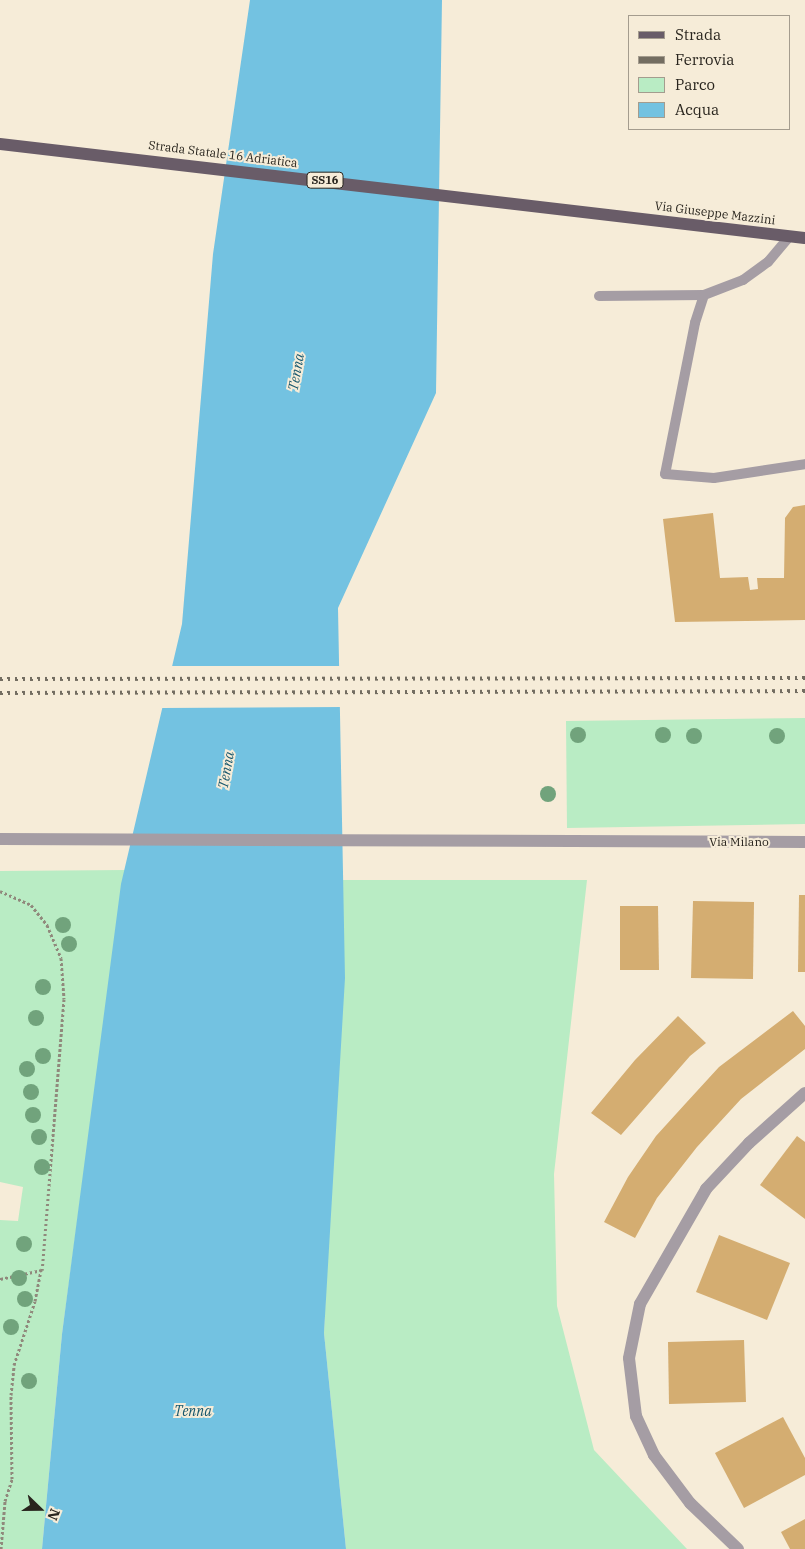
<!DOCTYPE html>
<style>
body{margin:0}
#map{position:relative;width:805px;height:1549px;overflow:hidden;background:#f6ecd8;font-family:"IBM Plex Serif",serif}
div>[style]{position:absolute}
.green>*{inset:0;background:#b9ecc4}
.water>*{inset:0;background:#73c2e1}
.pier>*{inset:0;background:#f6ecd8}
.building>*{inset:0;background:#d4ad71}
.path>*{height:3px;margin-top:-1.5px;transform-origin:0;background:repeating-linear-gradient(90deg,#90897c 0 2.5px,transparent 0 5px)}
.service>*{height:10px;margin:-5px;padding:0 5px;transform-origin:5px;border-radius:5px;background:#a59da4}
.minor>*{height:12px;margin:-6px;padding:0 6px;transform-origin:6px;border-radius:6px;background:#a59da4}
.tertiary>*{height:12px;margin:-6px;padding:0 6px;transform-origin:6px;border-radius:6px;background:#a59da4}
.primary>*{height:12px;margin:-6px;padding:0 6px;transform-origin:6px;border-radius:6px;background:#695c68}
.rail>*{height:4px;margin-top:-2px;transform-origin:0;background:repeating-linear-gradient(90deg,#736d61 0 2.5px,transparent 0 7.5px)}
.trees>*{width:16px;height:16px;margin:-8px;border-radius:50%;background:#71a37c}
span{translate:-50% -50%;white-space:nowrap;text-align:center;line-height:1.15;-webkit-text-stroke:4px #f6ecd8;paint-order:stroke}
.shield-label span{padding:1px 4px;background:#f6ecd8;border:1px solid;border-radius:4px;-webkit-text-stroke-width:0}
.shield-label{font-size:11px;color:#29251e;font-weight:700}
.street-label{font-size:12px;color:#29251e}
.water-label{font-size:14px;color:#17576d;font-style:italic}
.legend{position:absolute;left:628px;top:15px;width:162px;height:115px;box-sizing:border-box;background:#f6ecd8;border:1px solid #a49c8e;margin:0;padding:6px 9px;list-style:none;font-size:15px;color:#29251e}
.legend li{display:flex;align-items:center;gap:10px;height:25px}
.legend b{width:25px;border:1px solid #a49c8e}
.north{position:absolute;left:15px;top:1484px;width:50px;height:50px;-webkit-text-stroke:4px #f6ecd8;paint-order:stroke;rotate:112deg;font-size:14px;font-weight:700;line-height:20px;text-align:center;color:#29251e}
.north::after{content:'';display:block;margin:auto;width:18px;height:22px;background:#29251e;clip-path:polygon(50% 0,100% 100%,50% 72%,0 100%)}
</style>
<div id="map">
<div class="green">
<div style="clip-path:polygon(805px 718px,805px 824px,567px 828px,566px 721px)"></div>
<div style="clip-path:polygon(125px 870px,62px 1334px,42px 1549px,0 1549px,0 1220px,18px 1221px,23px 1187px,0 1182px,0 871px)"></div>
<div style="clip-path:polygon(343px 880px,587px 880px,554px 1174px,557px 1306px,594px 1450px,687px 1549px,346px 1549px,324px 1333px)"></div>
</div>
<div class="water">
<div style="clip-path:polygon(250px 0,442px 0,436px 393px,338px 608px,345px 978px,324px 1333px,346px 1549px,42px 1549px,62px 1334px,121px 884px,182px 624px,213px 254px)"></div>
</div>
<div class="pier">
<div style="clip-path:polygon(170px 666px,342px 666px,342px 707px,160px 708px)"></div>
</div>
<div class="building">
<div style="clip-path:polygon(805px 505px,805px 620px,675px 622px,663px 519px,713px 513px,720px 578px,748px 577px,750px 590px,758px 589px,757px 578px,784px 578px,785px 518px,793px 507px)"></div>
<div style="clip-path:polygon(799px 895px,805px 895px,805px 972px,798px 972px)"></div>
<div style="clip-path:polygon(693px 901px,754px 902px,753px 979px,691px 978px)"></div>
<div style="clip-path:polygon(620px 906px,658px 906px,659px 970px,620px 970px)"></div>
<div style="clip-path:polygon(793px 1011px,805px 1026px,805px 1049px,741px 1099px,697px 1147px,657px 1198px,635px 1238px,604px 1222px,628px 1177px,656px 1136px,686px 1103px,719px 1067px)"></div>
<div style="clip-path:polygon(678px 1016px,706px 1043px,690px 1056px,621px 1135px,591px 1113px,635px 1060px)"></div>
<div style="clip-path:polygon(797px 1136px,805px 1142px,805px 1219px,760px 1185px)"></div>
<div style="clip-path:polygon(719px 1235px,790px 1263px,767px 1320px,696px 1292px)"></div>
<div style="clip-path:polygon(744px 1340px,746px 1402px,669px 1404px,668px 1342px)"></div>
<div style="clip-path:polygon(783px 1417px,805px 1458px,805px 1475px,744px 1508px,715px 1453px)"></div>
<div style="clip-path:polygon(805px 1519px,805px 1549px,790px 1549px,781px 1532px)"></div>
</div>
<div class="path">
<div style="left:0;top:891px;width:34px;rotate:24deg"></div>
<div style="left:31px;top:905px;width:26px;rotate:51deg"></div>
<div style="left:47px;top:925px;width:36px;rotate:67deg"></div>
<div style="left:61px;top:958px;width:41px;rotate:85.8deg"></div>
<div style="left:64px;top:999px;width:272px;rotate:94.6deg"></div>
<div style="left:42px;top:1270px;width:43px;rotate:167.9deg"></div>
<div style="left:1px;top:1549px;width:48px;rotate:-85.2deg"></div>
<div style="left:5px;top:1501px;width:23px;rotate:-72deg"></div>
<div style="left:12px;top:1479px;width:84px;rotate:-90.7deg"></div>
<div style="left:11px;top:1395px;width:30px;rotate:-84deg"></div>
<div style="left:14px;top:1365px;width:67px;rotate:-71.8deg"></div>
<div style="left:35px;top:1301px;width:32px;rotate:-79deg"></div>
</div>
<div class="service">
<div style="left:704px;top:295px;width:29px;rotate:108deg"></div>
<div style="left:695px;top:323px;width:154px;rotate:101.2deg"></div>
<div style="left:665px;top:474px;width:49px;rotate:4.7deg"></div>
<div style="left:714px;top:478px;width:92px;rotate:-8.7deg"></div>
<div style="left:599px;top:296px;width:105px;rotate:-0.5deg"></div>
<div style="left:704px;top:295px;width:42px;rotate:-21deg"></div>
<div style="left:743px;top:280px;width:31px;rotate:-36deg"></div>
<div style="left:768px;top:262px;width:34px;rotate:-50deg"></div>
</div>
<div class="minor">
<div style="left:738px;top:1549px;width:66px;rotate:-136.2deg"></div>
<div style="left:690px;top:1503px;width:60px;rotate:-126.9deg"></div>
<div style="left:654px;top:1455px;width:43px;rotate:-114.8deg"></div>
<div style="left:636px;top:1416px;width:58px;rotate:-96.9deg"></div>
<div style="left:629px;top:1358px;width:55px;rotate:-78.5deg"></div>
<div style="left:640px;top:1304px;width:133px;rotate:-60.1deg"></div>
<div style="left:706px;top:1189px;width:63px;rotate:-46.9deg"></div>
<div style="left:749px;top:1143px;width:75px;rotate:-41.8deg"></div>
</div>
<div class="tertiary">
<div style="left:0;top:839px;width:805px;rotate:0.21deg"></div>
</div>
<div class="primary">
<div style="left:0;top:144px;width:810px;rotate:6.66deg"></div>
</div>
<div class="rail">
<div style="left:0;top:679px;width:805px;rotate:-0.07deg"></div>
<div style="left:0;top:693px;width:805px;rotate:-0.14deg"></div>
</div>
<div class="trees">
<div style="left:578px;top:735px"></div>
<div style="left:663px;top:735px"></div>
<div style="left:694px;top:736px"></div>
<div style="left:777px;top:736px"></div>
<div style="left:548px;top:794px"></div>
<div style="left:63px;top:925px"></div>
<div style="left:69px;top:944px"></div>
<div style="left:43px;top:987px"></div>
<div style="left:36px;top:1018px"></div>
<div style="left:43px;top:1056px"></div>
<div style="left:27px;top:1069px"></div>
<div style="left:31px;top:1092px"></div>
<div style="left:33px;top:1115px"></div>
<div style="left:39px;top:1137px"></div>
<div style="left:42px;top:1167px"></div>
<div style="left:24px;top:1244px"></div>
<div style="left:19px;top:1278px"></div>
<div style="left:25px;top:1299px"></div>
<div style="left:11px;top:1327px"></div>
<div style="left:29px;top:1381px"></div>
</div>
<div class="shield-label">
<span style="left:325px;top:180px">SS16</span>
</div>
<div class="street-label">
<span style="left:223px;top:154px;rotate:7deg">Strada Statale 16 Adriatica</span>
<span style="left:715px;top:213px;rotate:7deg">Via Giuseppe Mazzini</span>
<span style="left:739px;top:842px">Via Milano</span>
</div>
<div class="water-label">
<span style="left:296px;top:372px;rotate:-80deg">Tenna</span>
<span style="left:226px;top:770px;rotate:-80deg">Tenna</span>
<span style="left:193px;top:1411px">Tenna</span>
</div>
<ul class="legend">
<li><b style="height:6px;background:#695c68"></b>Strada</li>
<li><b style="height:6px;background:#736d61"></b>Ferrovia</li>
<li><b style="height:14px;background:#b9ecc4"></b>Parco</li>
<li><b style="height:14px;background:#73c2e1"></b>Acqua</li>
</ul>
<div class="north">N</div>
</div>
